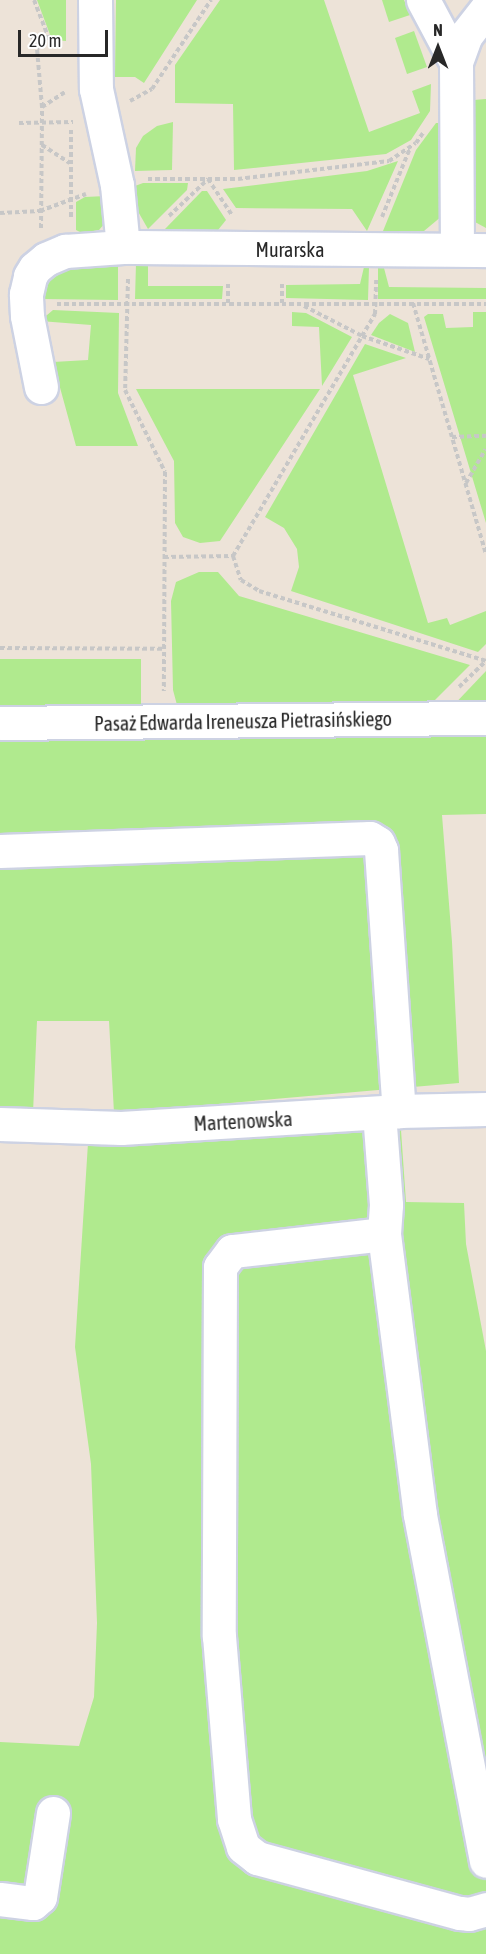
<!DOCTYPE html>
<meta charset="utf-8">
<style>
body{margin:0}
#map{position:relative;width:486px;height:1954px;overflow:hidden;background:#ede3d8;font-family:"Asap Condensed",sans-serif}
div>[style]{position:absolute}
.green>*{inset:0;background:#b0ea8e}
.path>*{height:4px;margin-top:-2px;transform-origin:0;background:repeating-linear-gradient(90deg,#c7c7c7 0 4.5px,transparent 0 7.5px)}
.roads{filter:drop-shadow(2px 0 #cdd2e3) drop-shadow(-2px 0 #cdd2e3) drop-shadow(0 2px #cdd2e3) drop-shadow(0 -2px #cdd2e3)}
.minor>*{height:33px;margin:-16.5px;padding:0 16.5px;transform-origin:16.5px;border-radius:16.5px;background:#fff}
span{translate:-50% -50%;white-space:nowrap;text-align:center;line-height:1.15;-webkit-text-stroke:6px #fff;paint-order:stroke}
.street-label{font-size:20px;color:#282828}
.north{position:absolute;left:408px;top:18px;width:60px;height:60px;-webkit-text-stroke:4px #fff;paint-order:stroke;rotate:0deg;font-size:16px;font-weight:700;line-height:24px;text-align:center;color:#282828}
.north::after{content:'';display:block;margin:auto;width:21px;height:27px;background:#282828;clip-path:polygon(50% 0,100% 100%,50% 72%,0 100%)}
.scale{position:absolute;left:18px;top:30px;width:90px;height:27px;box-sizing:border-box;border:3px solid #282828;border-top:0;padding-left:8px;font-size:18px;line-height:21px;white-space:nowrap;color:#282828;-webkit-text-stroke:4px #fff;paint-order:stroke}
</style>
<div id="map">
<div class="green">
<div style="clip-path:polygon(37px 0,66px 0,66px 41px,52px 40px)"></div>
<div style="clip-path:polygon(116px 0,197px 0,144px 83px,135px 77px,115px 77px)"></div>
<div style="clip-path:polygon(220px 0,324px 0,369px 132px,420px 113px,412px 91px,431px 84px,430px 111px,411px 140px,386px 154px,234px 170px,233px 104px,175px 103px,175px 65px)"></div>
<div style="clip-path:polygon(382px 0,404px 0,410px 15px,389px 22px)"></div>
<div style="clip-path:polygon(414px 31px,427px 67px,407px 74px,395px 38px)"></div>
<div style="clip-path:polygon(486px 99px,486px 228px,475px 222px,470px 205px,474px 100px)"></div>
<div style="clip-path:polygon(173px 122px,172px 170px,135px 171px,136px 148px,143px 136px,157px 126px)"></div>
<div style="clip-path:polygon(436px 123px,446px 123px,442px 216px,424px 231px,383px 231px,416px 150px)"></div>
<div style="clip-path:polygon(398px 161px,367px 231px,352px 209px,236px 208px,223px 189px,367px 171px)"></div>
<div style="clip-path:polygon(143px 183px,188px 183px,187px 190px,148px 229px,136px 208px,135px 186px)"></div>
<div style="clip-path:polygon(202px 191px,207px 191px,226px 220px,218px 230px,165px 229px)"></div>
<div style="clip-path:polygon(106px 196px,110px 217px,99px 230px,82px 233px,76px 230px,76px 202px,85px 197px)"></div>
<div style="clip-path:polygon(118px 261px,118px 300px,42px 299px,48px 282px,67px 267px)"></div>
<div style="clip-path:polygon(136px 263px,148px 263px,148px 286px,223px 286px,222px 299px,135px 299px)"></div>
<div style="clip-path:polygon(364px 267px,369px 267px,368px 300px,286px 298px,286px 285px,360px 284px)"></div>
<div style="clip-path:polygon(378px 268px,384px 268px,389px 287px,486px 288px,486px 299px,378px 299px)"></div>
<div style="clip-path:polygon(53px 310px,119px 313px,118px 393px,138px 446px,76px 446px,53px 362px,88px 360px,91px 325px,40px 321px)"></div>
<div style="clip-path:polygon(292px 312px,306px 313px,352px 337px,322px 386px,319px 327px,292px 326px)"></div>
<div style="clip-path:polygon(473px 312px,486px 312px,486px 523px,424px 317px,428px 314px,443px 314px,446px 328px,473px 327px)"></div>
<div style="clip-path:polygon(390px 314px,408px 323px,415px 352px,371px 335px,379px 323px)"></div>
<div style="clip-path:polygon(365px 344px,406px 358px,353px 375px,428px 623px,447px 618px,450px 625px,486px 611px,486px 644px,478px 652px,291px 591px,299px 567px,297px 549px,284px 528px,265px 517px)"></div>
<div style="clip-path:polygon(136px 389px,320px 389px,220px 541px,200px 543px,183px 537px,175px 523px,174px 461px)"></div>
<div style="clip-path:polygon(199px 572px,218px 572px,239px 596px,470px 665px,432px 703px,177px 705px,173px 690px,171px 601px,176px 582px)"></div>
<div style="clip-path:polygon(0 659px,141px 659px,141px 715px,0 715px)"></div>
<div style="clip-path:polygon(486px 671px,486px 710px,448px 711px)"></div>
<div style="clip-path:polygon(486px 733px,486px 814px,442px 815px,452px 942px,459px 1083px,114px 1113px,109px 1021px,37px 1021px,33px 1113px,0 1108px,0 740px)"></div>
<div style="clip-path:polygon(401px 1130px,406px 1202px,464px 1203px,466px 1244px,486px 1351px,486px 1954px,0 1954px,0 1742px,79px 1746px,94px 1697px,97px 1623px,91px 1464px,75px 1347px,88px 1143px)"></div>
</div>
<div class="path">
<div style="left:34px;top:0;width:47px;rotate:68.9deg"></div>
<div style="left:31px;top:35px;width:14px;rotate:60deg"></div>
<div style="left:130px;top:101px;width:25px;rotate:-29deg"></div>
<div style="left:152px;top:89px;width:107px;rotate:-56.5deg"></div>
<div style="left:42px;top:107px;width:27px;rotate:-33deg"></div>
<div style="left:19px;top:123px;width:54px;rotate:-1.1deg"></div>
<div style="left:71px;top:130px;width:88px;rotate:90deg"></div>
<div style="left:42px;top:145px;width:33px;rotate:33deg"></div>
<div style="left:148px;top:179px;width:90px"></div>
<div style="left:238px;top:179px;width:152px;rotate:-6.8deg"></div>
<div style="left:389px;top:161px;width:32px;rotate:-34deg"></div>
<div style="left:416px;top:143px;width:12px;rotate:-55deg"></div>
<div style="left:0;top:213px;width:40px;rotate:-2.9deg"></div>
<div style="left:40px;top:211px;width:49px;rotate:-20.3deg"></div>
<div style="left:169px;top:216px;width:54px;rotate:-43.5deg"></div>
<div style="left:208px;top:179px;width:43px;rotate:56.3deg"></div>
<div style="left:382px;top:217px;width:74px;rotate:-67.9deg"></div>
<div style="left:41px;top:228px;width:121px;rotate:-89.5deg"></div>
<div style="left:42px;top:107px;width:58px;rotate:-94.9deg"></div>
<div style="left:37px;top:49px;width:6px;rotate:-39deg"></div>
<div style="left:42px;top:45px;width:22px"></div>
<div style="left:128px;top:279px;width:111px;rotate:91.5deg"></div>
<div style="left:125px;top:390px;width:91px;rotate:64deg"></div>
<div style="left:165px;top:472px;width:219px;rotate:90.3deg"></div>
<div style="left:228px;top:284px;width:21px;rotate:90deg"></div>
<div style="left:282px;top:284px;width:21px;rotate:90deg"></div>
<div style="left:413px;top:303px;width:261px;rotate:73.8deg"></div>
<div style="left:57px;top:304px;width:429px"></div>
<div style="left:304px;top:306px;width:65px;rotate:27.3deg"></div>
<div style="left:362px;top:336px;width:71px;rotate:18.9deg"></div>
<div style="left:452px;top:437px;width:34px;rotate:-2deg"></div>
<div style="left:466px;top:483px;width:39px;rotate:-60deg"></div>
<div style="left:233px;top:556px;width:25px;rotate:72deg"></div>
<div style="left:241px;top:580px;width:21px;rotate:31deg"></div>
<div style="left:259px;top:591px;width:238px;rotate:17.1deg"></div>
<div style="left:164px;top:557px;width:69px;rotate:-0.8deg"></div>
<div style="left:233px;top:556px;width:281px;rotate:-59.6deg"></div>
<div style="left:375px;top:314px;width:34px;rotate:-88deg"></div>
<div style="left:0;top:648px;width:164px;rotate:0.3deg"></div>
<div style="left:459px;top:687px;width:37px;rotate:-44deg"></div>
</div>
<div class="roads">
<div class="minor">
<div style="left:95px;top:0;width:89px;rotate:89.4deg"></div>
<div style="left:96px;top:89px;width:98px;rotate:77.7deg"></div>
<div style="left:117px;top:185px;width:62px;rotate:84.5deg"></div>
<div style="left:423px;top:0;width:70px;rotate:62deg"></div>
<div style="left:456px;top:62px;width:187px;rotate:89.7deg"></div>
<div style="left:456px;top:62px;width:29px;rotate:-70deg"></div>
<div style="left:466px;top:35px;width:33px;rotate:-52deg"></div>
<div style="left:41px;top:387px;width:72px;rotate:-101.2deg"></div>
<div style="left:27px;top:316px;width:22px;rotate:-93deg"></div>
<div style="left:26px;top:294px;width:18px;rotate:-77deg"></div>
<div style="left:30px;top:276px;width:9px;rotate:-58deg"></div>
<div style="left:35px;top:268px;width:14px;rotate:-39deg"></div>
<div style="left:46px;top:259px;width:21px;rotate:-23deg"></div>
<div style="left:65px;top:251px;width:58px;rotate:-3.9deg"></div>
<div style="left:123px;top:247px;width:363px;rotate:0.5deg"></div>
<div style="left:0;top:723px;width:486px;rotate:-0.6deg"></div>
<div style="left:0;top:851px;width:370px;rotate:-2deg"></div>
<div style="left:370px;top:838px;width:9px;rotate:32deg"></div>
<div style="left:378px;top:843px;width:8px;rotate:67deg"></div>
<div style="left:381px;top:850px;width:262px;rotate:86.1deg"></div>
<div style="left:379px;top:1113px;width:92px;rotate:85.6deg"></div>
<div style="left:386px;top:1205px;width:29px;rotate:94deg"></div>
<div style="left:384px;top:1234px;width:283px;rotate:82.7deg"></div>
<div style="left:420px;top:1515px;width:352px;rotate:79.2deg"></div>
<div style="left:0;top:1124px;width:121px;rotate:1.9deg"></div>
<div style="left:121px;top:1128px;width:279px;rotate:-3.5deg"></div>
<div style="left:399px;top:1111px;width:87px;rotate:-1.3deg"></div>
<div style="left:384px;top:1234px;width:153px;rotate:173.6deg"></div>
<div style="left:232px;top:1251px;width:20px;rotate:127deg"></div>
<div style="left:220px;top:1267px;width:369px;rotate:90.2deg"></div>
<div style="left:219px;top:1636px;width:184px;rotate:85.3deg"></div>
<div style="left:234px;top:1819px;width:29px;rotate:72deg"></div>
<div style="left:243px;top:1847px;width:18px;rotate:38deg"></div>
<div style="left:257px;top:1858px;width:210px;rotate:15.2deg"></div>
<div style="left:460px;top:1913px;width:9px;rotate:6deg"></div>
<div style="left:469px;top:1914px;width:18px;rotate:-16deg"></div>
<div style="left:0;top:1899px;width:33px;rotate:7deg"></div>
<div style="left:33px;top:1903px;width:9px;rotate:-41deg"></div>
<div style="left:40px;top:1897px;width:85px;rotate:-81.2deg"></div>
</div>
</div>
<div class="street-label">
<span style="left:290px;top:249px">Murarska</span>
<span style="left:243px;top:721px;rotate:-1deg">Pasaż Edwarda Ireneusza Pietrasińskiego</span>
<span style="left:243px;top:1121px;rotate:-3deg">Martenowska</span>
</div>
<div class="north">N</div>
<div class="scale">20 m</div>
</div>
